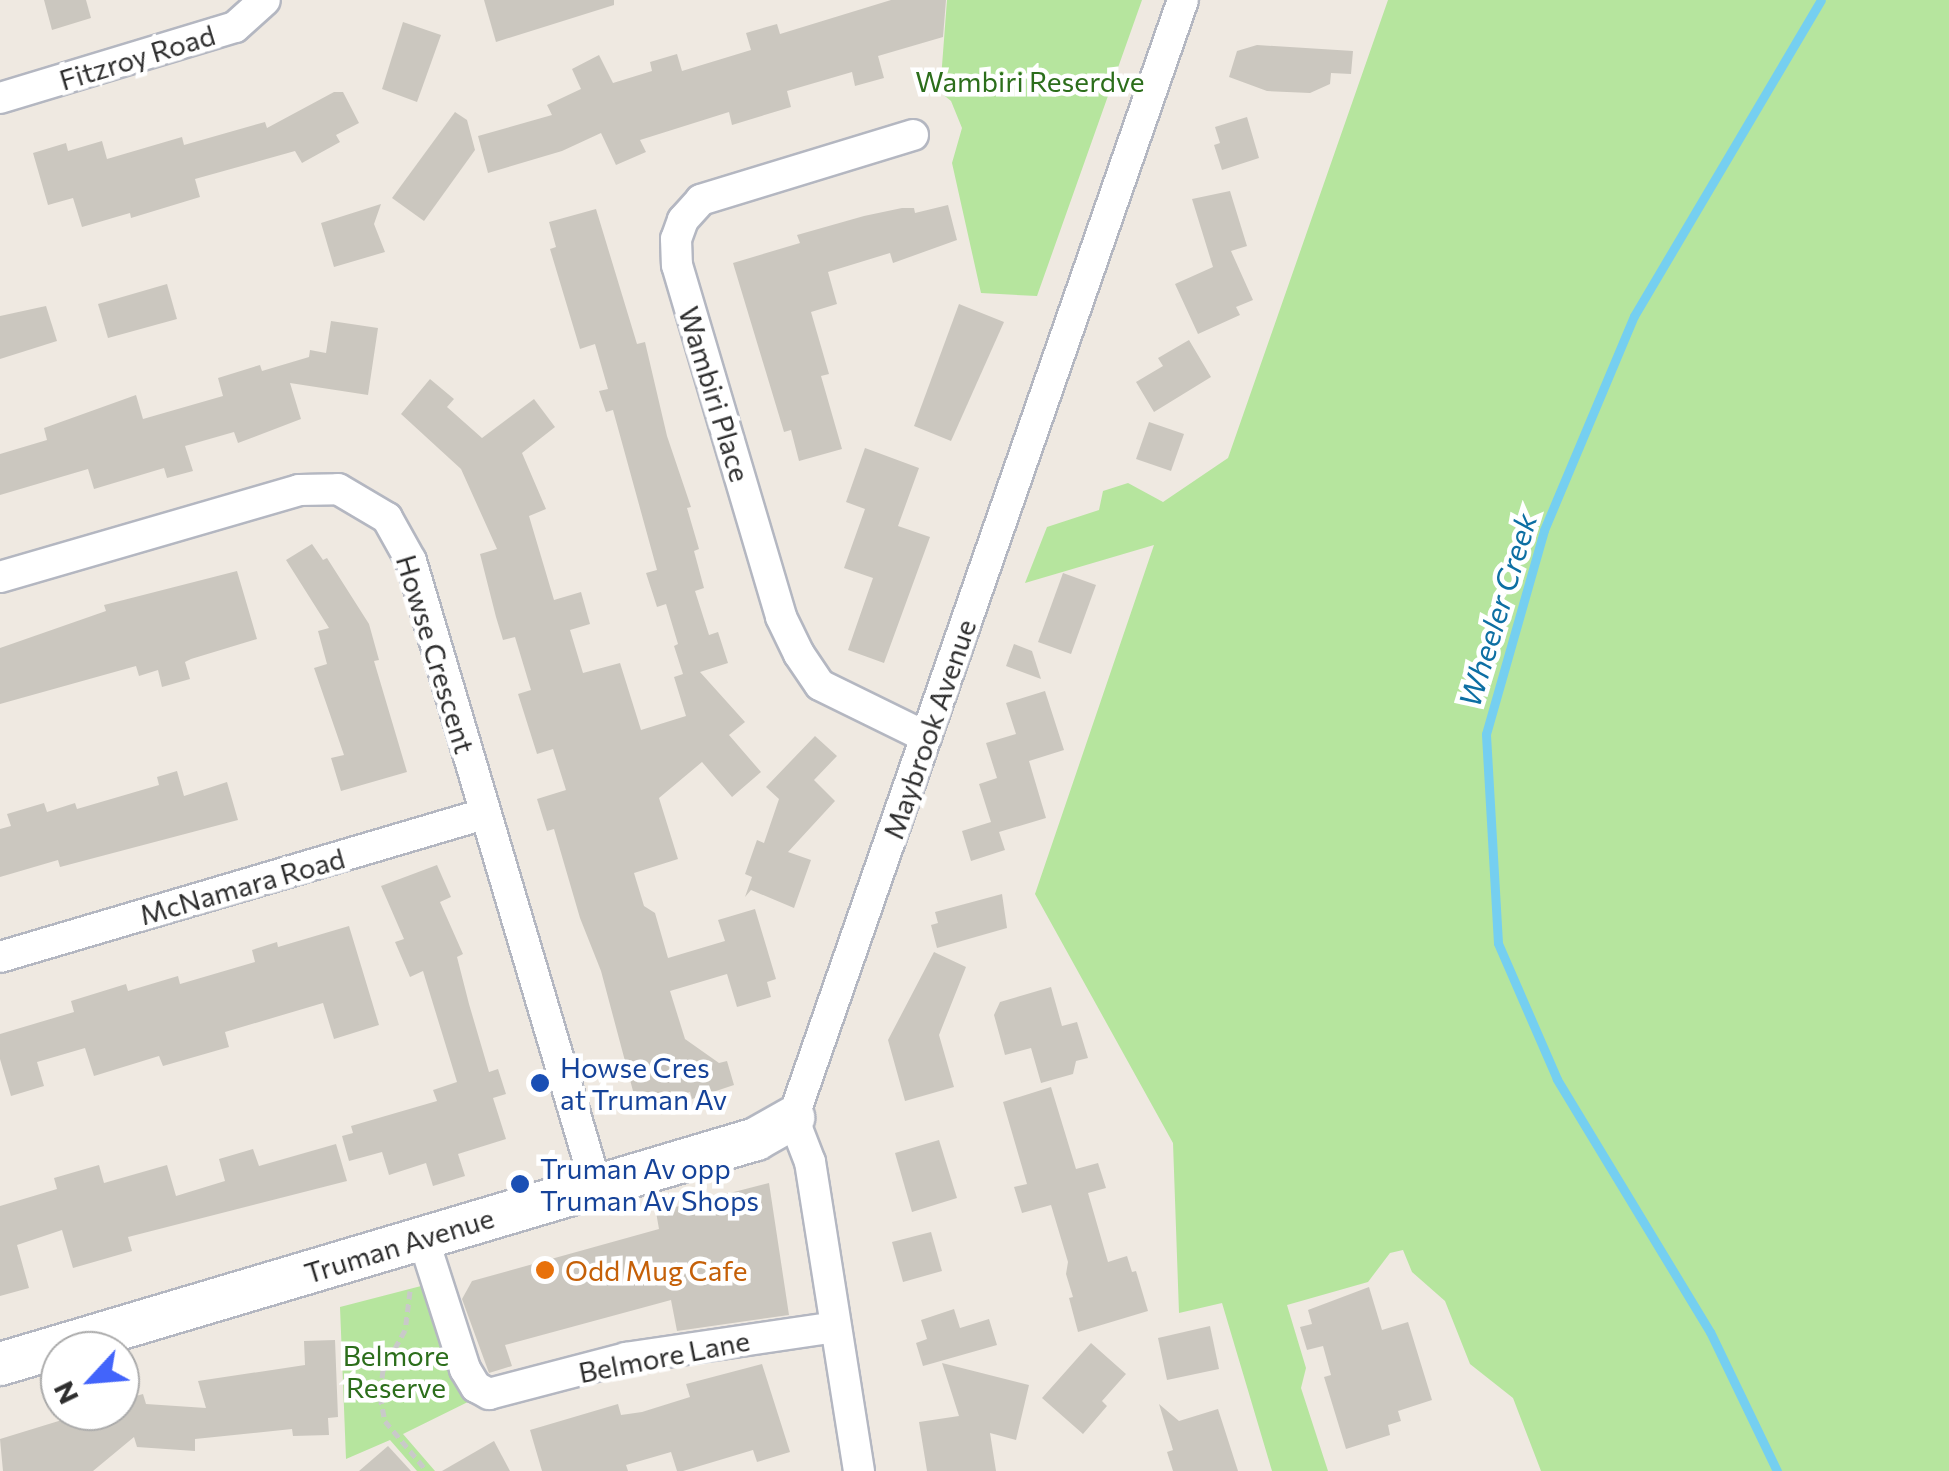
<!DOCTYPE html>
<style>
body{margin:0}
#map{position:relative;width:1949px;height:1471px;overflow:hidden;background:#efe9e1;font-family:Commissioner,sans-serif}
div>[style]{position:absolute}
.green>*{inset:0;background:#b6e59e}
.stream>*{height:9px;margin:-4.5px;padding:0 4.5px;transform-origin:4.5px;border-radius:4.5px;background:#75cff0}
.building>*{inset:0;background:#cbc7bf}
.path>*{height:5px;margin-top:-2.5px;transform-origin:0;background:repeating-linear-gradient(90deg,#c9c9c9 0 8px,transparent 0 13px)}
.roads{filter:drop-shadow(2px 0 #b4b7c1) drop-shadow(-2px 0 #b4b7c1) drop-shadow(0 2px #b4b7c1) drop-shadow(0 -2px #b4b7c1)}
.street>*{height:30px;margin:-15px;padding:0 15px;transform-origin:15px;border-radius:15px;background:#fff}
.secondary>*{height:42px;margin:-21px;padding:0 21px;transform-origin:21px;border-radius:21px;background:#fff}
.dots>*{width:28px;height:28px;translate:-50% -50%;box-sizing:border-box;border:5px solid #fff;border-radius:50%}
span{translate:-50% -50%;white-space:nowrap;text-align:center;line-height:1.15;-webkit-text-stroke:9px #fff;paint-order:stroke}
.street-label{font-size:28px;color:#2e2e2e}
.park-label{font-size:28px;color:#2c6e1b}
.transit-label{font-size:28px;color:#164399}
.left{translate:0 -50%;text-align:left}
.food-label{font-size:28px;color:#c56008}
.water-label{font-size:30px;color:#0d6fa3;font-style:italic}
.north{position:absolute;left:40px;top:1331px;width:100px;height:100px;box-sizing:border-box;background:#fff;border:2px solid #ababab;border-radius:50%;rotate:244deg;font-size:28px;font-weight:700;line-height:40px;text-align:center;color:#2e2e2e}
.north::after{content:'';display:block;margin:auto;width:35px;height:45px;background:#4264fb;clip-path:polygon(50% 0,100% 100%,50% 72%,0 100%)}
</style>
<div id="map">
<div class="green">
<div style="clip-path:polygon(947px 0,1142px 0,1037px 296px,981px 293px,952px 163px,962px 128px,951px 101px,940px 92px)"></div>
<div style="clip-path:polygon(1388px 0,1949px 0,1949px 1471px,1541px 1471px,1513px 1398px,1470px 1364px,1445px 1301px,1412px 1272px,1403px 1250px,1390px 1253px,1368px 1282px,1287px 1305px,1306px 1368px,1301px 1388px,1328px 1471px,1272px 1471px,1222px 1303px,1179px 1313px,1173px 1143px,1035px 894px,1154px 545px,1025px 583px,1047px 527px,1099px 510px,1103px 491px,1128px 483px,1163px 502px,1228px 458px)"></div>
<div style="clip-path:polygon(425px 1285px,478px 1397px,403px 1434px,435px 1471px,417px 1471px,390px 1440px,346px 1459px,340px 1307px)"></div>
</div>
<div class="stream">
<div style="left:1777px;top:1471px;width:154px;rotate:-115.7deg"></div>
<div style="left:1710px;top:1332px;width:296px;rotate:-121.2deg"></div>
<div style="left:1557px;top:1079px;width:148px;rotate:-113.5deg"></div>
<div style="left:1498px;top:943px;width:209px;rotate:-93.3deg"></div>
<div style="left:1486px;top:734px;width:212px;rotate:-74.1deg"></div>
<div style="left:1544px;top:530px;width:232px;rotate:-67.2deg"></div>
<div style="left:1634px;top:316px;width:367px;rotate:-59.4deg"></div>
</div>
<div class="building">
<div style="clip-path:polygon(44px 0,86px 0,91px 18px,52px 30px)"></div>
<div style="clip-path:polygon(484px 0,614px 0,614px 5px,496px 42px)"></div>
<div style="clip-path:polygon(891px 0,946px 0,943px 37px,878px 56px,884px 78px,855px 86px,852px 72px,787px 91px,791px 107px,732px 125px,729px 112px,640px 140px,646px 152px,616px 165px,601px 133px,562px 151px,488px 173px,478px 136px,552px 115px,547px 105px,581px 89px,572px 69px,599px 55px,613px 83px,652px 71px,650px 62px,677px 54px,682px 71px,751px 50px,746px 33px,777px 24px,780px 34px)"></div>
<div style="clip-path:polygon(403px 22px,441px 35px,417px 102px,382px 89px)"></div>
<div style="clip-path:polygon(1257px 45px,1353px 51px,1351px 74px,1331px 73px,1330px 84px,1310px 93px,1267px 91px,1229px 77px,1237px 51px)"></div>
<div style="clip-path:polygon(334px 92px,343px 92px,359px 123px,336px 135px,340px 142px,302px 163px,295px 151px,195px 179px,200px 197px,131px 218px,130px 213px,82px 227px,73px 198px,48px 205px,33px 153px,66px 143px,68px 151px,102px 141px,107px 159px,182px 137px,184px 145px,265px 122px,267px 128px)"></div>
<div style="clip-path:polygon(455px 112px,467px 120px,475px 150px,424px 221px,392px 198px)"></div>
<div style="clip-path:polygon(1247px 117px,1259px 158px,1222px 170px,1214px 145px,1220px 143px,1215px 127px)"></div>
<div style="clip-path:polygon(1230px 191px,1247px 246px,1231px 251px,1253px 300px,1236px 307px,1240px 315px,1198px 334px,1175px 284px,1213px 267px,1192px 199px)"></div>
<div style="clip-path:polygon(381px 204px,374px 224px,385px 252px,334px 267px,321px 223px)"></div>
<div style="clip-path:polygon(948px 205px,957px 240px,893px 263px,890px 253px,828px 272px,837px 304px,811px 312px,829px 374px,821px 376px,842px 449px,799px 461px,791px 430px,784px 432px,733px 263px,800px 243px,797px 235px,864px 216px,902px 208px,914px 208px,915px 213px)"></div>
<div style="clip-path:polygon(596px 209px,637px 344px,645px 342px,667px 436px,691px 507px,687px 508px,699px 549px,694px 551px,704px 588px,695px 591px,709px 635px,718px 632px,728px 663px,700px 672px,745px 722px,729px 735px,761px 772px,732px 797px,702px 762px,659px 798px,678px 859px,634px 873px,644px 906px,655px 913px,668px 958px,725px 941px,718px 920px,755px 909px,776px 979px,767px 982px,771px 997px,737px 1007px,727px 974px,670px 991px,685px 1039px,719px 1063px,727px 1061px,734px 1085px,692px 1099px,690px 1092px,637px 1106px,601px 971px,580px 918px,554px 829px,547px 831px,537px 799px,566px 790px,553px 749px,537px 754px,518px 694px,531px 690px,515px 637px,503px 640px,496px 617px,480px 554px,497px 549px,461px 469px,401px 414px,430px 379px,454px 399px,447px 407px,482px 438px,534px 399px,555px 427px,522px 453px,546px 509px,529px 516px,554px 600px,581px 592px,590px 624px,570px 630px,583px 673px,620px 663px,641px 730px,686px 716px,674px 677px,683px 674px,674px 646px,678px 644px,666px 604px,657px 607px,646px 573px,657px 570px,613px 410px,606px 412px,599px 391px,608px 389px,595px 344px,580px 349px,550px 249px,556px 247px,549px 222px)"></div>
<div style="clip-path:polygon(167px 284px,177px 319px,108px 338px,98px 304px)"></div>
<div style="clip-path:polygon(959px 304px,1004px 322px,951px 441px,914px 426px)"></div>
<div style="clip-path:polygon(46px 306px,57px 341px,0 359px,0 316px)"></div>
<div style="clip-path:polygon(331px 321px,378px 328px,368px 395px,290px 383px,301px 419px,238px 443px,234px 432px,185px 446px,193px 471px,167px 478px,164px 468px,94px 489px,88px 469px,0 495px,0 454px,47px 440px,44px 428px,136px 395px,143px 419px,223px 396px,218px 378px,260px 365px,262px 371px,309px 357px,310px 350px,326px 353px)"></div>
<div style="clip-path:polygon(1189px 340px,1211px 377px,1154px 412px,1136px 382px,1163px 366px,1158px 358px)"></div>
<div style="clip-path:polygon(1149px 422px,1184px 434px,1171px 471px,1136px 459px)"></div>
<div style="clip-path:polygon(865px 448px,919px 468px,898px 526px,930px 537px,884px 663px,848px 650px,873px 578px,844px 568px,865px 509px,846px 502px)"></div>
<div style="clip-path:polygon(312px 544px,323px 560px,327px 558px,369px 624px,379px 660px,374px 661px,407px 772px,341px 791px,331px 758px,344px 755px,314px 668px,327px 664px,318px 631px,329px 628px,286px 560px)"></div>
<div style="clip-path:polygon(237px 571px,257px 639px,191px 659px,185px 662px,190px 679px,162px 687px,158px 670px,139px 676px,136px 666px,0 704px,0 648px,106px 611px,104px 605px)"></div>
<div style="clip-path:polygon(1063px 573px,1096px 585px,1071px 654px,1038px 642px)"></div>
<div style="clip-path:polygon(1014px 644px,1032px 651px,1041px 679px,1006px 666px)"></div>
<div style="clip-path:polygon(1045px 691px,1064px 750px,1029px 761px,1046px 818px,999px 832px,1005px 850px,971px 861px,962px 831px,991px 822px,979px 784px,997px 778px,986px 743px,1016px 734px,1006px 703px)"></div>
<div style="clip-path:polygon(815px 736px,837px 756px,814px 780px,835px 801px,788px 852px,811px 860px,794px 908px,751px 890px,745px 897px,752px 877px,745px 874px,757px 840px,764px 843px,779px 799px,766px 787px)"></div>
<div style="clip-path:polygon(177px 771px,184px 796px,227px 782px,238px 820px,60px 867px,58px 860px,0 877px,0 829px,11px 826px,7px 814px,44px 803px,47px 812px,75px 803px,77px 809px,159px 785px,157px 777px)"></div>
<div style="clip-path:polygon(437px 865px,451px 897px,440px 902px,463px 954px,457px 957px,469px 1004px,489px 1072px,498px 1069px,506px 1094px,493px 1098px,506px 1139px,458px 1154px,465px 1176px,433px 1186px,426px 1163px,389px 1175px,382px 1152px,349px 1161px,342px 1136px,353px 1133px,351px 1126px,437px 1101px,433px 1090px,457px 1082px,423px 971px,410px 977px,395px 942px,404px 939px,381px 886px)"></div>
<div style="clip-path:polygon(1002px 894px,1007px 928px,937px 948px,931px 925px,938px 923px,935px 912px)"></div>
<div style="clip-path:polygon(349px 926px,379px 1025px,334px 1039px,323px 1003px,225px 1032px,229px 1047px,163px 1066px,159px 1056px,94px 1076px,85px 1048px,37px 1062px,44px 1086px,11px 1096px,0 1059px,0 1034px,74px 1012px,71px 1001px,126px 984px,128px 991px,178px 976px,180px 984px,255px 962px,252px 950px,277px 942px,278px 947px)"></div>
<div style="clip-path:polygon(934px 952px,966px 967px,939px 1035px,954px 1087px,905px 1101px,888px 1040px)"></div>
<div style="clip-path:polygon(1051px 987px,1062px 1026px,1077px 1022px,1088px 1058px,1076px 1061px,1073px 1074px,1041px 1083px,1031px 1048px,1005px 1055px,994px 1015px,1000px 1002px)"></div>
<div style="clip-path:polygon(1051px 1087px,1076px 1169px,1098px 1163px,1106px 1188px,1088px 1193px,1108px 1262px,1127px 1256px,1132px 1272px,1136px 1271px,1148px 1311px,1078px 1332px,1069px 1298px,1073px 1297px,1066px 1274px,1068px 1262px,1051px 1205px,1022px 1213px,1014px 1187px,1027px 1184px,1003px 1102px)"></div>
<div style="clip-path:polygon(939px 1140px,957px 1198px,912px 1212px,895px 1153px)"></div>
<div style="clip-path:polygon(336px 1144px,347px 1181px,128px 1237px,132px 1251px,73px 1268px,62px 1230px,17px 1245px,29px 1288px,0 1296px,0 1206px,57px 1189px,54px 1178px,99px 1165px,104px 1183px,167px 1165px,176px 1196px,225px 1181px,219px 1159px,253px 1149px,259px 1166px)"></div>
<div style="clip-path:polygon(769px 1183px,789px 1315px,677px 1331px,671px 1300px,505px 1345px,512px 1366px,489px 1373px,462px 1299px,472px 1281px,659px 1229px,656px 1212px)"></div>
<div style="clip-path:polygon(931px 1232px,942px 1271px,903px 1282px,892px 1242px)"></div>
<div style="clip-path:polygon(1369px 1287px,1382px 1330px,1408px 1322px,1432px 1400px,1398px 1411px,1401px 1421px,1388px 1425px,1390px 1435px,1346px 1449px,1324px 1377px,1331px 1375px,1323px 1346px,1307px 1350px,1300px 1327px,1312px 1324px,1308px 1310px)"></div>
<div style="clip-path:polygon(954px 1309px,960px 1328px,989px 1319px,997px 1345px,923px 1366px,916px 1343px,927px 1339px,921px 1320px)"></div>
<div style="clip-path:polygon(1210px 1326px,1219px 1369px,1167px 1380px,1158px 1338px)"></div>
<div style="clip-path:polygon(335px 1340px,338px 1417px,328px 1418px,329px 1435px,293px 1436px,292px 1429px,195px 1439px,195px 1451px,137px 1447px,134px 1437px,93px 1471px,3px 1471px,0 1439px,75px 1416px,71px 1411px,125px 1411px,122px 1400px,143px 1394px,146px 1404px,206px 1408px,198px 1381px,305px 1365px,304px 1341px)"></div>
<div style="clip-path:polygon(1091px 1343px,1126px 1374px,1102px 1401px,1107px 1406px,1083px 1434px,1042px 1398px)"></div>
<div style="clip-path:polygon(942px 1363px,1029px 1385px,1016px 1440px,990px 1433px,996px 1471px,927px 1471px,919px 1422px,959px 1416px)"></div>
<div style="clip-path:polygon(762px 1364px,790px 1452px,757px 1462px,753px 1450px,683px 1471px,677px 1471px,671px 1452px,626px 1465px,628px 1471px,542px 1471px,530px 1430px,618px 1404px,621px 1415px,642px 1412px,690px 1397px,686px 1384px)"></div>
<div style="clip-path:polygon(1159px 1404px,1179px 1421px,1218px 1409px,1238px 1471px,1173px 1471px,1167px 1452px,1173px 1450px)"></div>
<div style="clip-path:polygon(494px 1441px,510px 1471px,442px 1471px)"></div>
<div style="clip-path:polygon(388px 1446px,411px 1471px,359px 1471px)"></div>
</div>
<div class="path">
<div style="left:410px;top:1291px;width:39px;rotate:97deg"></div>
<div style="left:405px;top:1330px;width:46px;rotate:118.8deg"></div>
<div style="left:383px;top:1370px;width:26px;rotate:97deg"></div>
<div style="left:380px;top:1396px;width:25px;rotate:79deg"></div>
<div style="left:385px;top:1421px;width:65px;rotate:50deg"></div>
</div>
<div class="roads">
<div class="street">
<div style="left:0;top:98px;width:245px;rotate:-16.8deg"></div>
<div style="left:235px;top:27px;width:40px;rotate:-42deg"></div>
<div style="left:913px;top:135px;width:222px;rotate:163deg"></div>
<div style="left:701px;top:200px;width:27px;rotate:132deg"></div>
<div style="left:683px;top:220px;width:20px;rotate:110deg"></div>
<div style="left:676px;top:239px;width:26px;rotate:88deg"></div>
<div style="left:677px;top:265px;width:367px;rotate:73.5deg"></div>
<div style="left:781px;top:617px;width:41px;rotate:64.1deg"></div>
<div style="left:799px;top:654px;width:37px;rotate:56deg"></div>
<div style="left:820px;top:685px;width:118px;rotate:26.1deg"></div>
<div style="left:0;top:577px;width:311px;rotate:-16.2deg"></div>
<div style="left:299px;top:490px;width:39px;rotate:-1deg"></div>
<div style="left:338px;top:489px;width:57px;rotate:30.6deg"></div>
<div style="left:387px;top:518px;width:49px;rotate:60.8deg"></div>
<div style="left:411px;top:561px;width:651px;rotate:73.49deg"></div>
<div style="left:0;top:957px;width:505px;rotate:-16.46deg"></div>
<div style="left:423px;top:1238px;width:138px;rotate:72.2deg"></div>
<div style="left:465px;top:1369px;width:21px;rotate:59deg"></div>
<div style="left:476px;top:1387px;width:15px;rotate:28deg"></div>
<div style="left:489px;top:1394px;width:142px;rotate:-14.7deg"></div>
<div style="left:626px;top:1358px;width:211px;rotate:-8.4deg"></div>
<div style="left:859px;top:1471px;width:313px;rotate:-99deg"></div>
<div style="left:810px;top:1162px;width:47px;rotate:-111.1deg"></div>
<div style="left:793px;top:1118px;width:1184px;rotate:-70.77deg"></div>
</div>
<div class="secondary">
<div style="left:0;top:1364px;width:789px;rotate:-16.57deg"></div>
<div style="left:756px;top:1139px;width:43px;rotate:-29.6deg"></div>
</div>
</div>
<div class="dots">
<div style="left:540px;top:1083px;background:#1a4fb4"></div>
<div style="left:520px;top:1184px;background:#1a4fb4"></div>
<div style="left:545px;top:1270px;background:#e8710a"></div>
</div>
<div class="street-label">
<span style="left:137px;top:57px;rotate:-17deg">Fitzroy Road</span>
<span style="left:715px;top:394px;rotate:73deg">Wambiri Place</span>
<span style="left:436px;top:654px;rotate:73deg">Howse Crescent</span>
<span style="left:929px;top:729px;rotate:-71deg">Maybrook Avenue</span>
<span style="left:242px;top:886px;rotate:-16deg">McNamara Road</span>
<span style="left:399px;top:1245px;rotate:-17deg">Truman Avenue</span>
<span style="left:664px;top:1356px;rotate:-11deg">Belmore Lane</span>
</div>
<div class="park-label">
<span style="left:1030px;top:81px">Wambiri Reserdve</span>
<span style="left:396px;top:1371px">Belmore<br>Reserve</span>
</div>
<div class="transit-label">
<span class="left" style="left:560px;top:1083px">Howse Cres<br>at Truman Av</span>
<span class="left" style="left:540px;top:1184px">Truman Av opp<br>Truman Av Shops</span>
</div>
<div class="food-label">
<span class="left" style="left:565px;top:1270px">Odd Mug Cafe</span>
</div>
<div class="water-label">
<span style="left:1497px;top:610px;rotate:-73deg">Wheeler Creek</span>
</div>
<div class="north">N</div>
</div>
